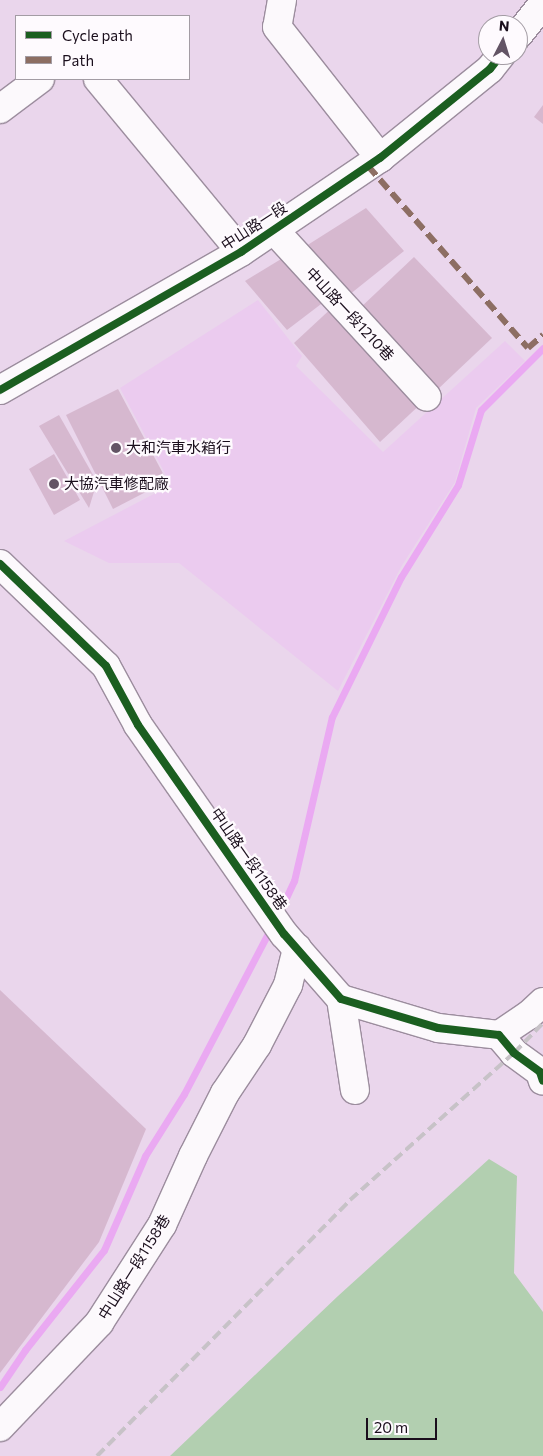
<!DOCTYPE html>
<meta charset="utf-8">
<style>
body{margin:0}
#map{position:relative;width:543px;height:1456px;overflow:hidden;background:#ead6ec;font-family:Commissioner,"Noto Sans TC",sans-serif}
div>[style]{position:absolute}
.built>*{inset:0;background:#ebcbef}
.green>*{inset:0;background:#b2cfb0}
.stream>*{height:7px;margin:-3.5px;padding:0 3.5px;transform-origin:3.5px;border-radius:3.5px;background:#eaa9f2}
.building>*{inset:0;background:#d6b8cf}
.roads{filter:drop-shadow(1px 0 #9c8d9e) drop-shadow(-1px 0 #9c8d9e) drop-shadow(0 1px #9c8d9e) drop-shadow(0 -1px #9c8d9e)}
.minor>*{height:28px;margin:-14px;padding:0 14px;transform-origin:14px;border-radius:14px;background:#fcf9fc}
.rail>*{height:4px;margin-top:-2px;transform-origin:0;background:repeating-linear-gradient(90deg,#c7c2c7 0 10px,transparent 0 15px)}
.quiet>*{height:6px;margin-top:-3px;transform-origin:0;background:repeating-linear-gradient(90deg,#8d6e63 0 12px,transparent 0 18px)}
.cycleway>*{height:8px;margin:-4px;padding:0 4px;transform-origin:4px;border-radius:4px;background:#1b5e20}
.dots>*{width:14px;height:14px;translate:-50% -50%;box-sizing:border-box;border:2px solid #fefafe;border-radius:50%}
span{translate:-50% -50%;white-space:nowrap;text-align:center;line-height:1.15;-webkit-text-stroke:4.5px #fefafe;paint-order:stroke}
.street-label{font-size:15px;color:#1a0e1c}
.poi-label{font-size:15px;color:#1a0e1c}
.left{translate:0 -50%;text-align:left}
.legend{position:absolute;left:15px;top:15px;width:175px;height:65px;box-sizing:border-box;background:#fefafe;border:1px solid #a39ca4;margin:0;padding:6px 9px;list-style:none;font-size:15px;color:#1a0e1c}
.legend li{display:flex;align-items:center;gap:10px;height:25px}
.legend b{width:25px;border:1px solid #a39ca4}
.north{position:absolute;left:478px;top:15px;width:50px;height:50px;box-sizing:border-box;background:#fefafe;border:1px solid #a39ca4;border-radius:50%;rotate:5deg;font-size:14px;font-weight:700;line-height:20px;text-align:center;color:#1a0e1c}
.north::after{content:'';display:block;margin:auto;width:18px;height:22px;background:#635465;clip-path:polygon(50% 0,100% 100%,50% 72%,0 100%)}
.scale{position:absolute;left:366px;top:1418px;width:71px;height:22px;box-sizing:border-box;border:2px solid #1a0e1c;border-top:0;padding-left:6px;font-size:15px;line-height:18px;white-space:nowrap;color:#1a0e1c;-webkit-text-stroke:4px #fefafe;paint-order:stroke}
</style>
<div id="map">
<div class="built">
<div style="clip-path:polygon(258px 300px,302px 356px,296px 366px,383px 452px,505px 341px,525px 361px,476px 408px,455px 482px,401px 567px,338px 691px,179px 563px,109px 563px,64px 541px,171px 485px,120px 388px)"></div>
</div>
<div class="green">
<div style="clip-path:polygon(489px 1159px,517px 1176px,514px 1273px,543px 1312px,543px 1456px,170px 1456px,338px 1296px)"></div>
</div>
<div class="stream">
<div style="left:278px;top:915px;width:38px;rotate:-65deg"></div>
<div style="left:294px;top:881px;width:168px;rotate:-77deg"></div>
<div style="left:332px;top:717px;width:156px;rotate:-63.8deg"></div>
<div style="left:401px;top:577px;width:108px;rotate:-58.2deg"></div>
<div style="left:458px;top:485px;width:78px;rotate:-73deg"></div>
<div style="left:481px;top:410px;width:88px;rotate:-45deg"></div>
<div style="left:0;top:1387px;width:45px;rotate:-56deg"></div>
<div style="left:25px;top:1350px;width:127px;rotate:-51.7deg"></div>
<div style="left:104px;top:1250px;width:103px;rotate:-66.4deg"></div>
<div style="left:145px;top:1156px;width:73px;rotate:-57.8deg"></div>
<div style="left:184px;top:1094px;width:190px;rotate:-62.4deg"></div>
</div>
<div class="building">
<div style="clip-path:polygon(543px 105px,543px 124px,534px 117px)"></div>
<div style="clip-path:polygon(366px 208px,404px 251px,349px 295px,306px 246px)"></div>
<div style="clip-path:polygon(291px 253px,329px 298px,287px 330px,245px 281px)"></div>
<div style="clip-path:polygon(414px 257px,492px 338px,437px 390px,359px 309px)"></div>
<div style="clip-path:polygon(336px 304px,425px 400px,380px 442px,294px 343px)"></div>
<div style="clip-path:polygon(118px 389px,167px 481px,113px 509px,66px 415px)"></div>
<div style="clip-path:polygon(59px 415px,97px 482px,89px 508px,39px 426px)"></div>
<div style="clip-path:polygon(54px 454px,80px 500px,54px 515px,29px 469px)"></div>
<div style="clip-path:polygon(0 990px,146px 1129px,99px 1242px,0 1373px)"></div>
</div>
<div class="roads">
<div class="minor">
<div style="left:282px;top:0;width:27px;rotate:100deg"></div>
<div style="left:277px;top:27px;width:167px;rotate:51.8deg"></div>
<div style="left:518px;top:35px;width:40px;rotate:-51deg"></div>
<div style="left:98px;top:79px;width:224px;rotate:50.4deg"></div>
<div style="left:0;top:109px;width:50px;rotate:-36.9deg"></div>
<div style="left:274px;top:230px;width:226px;rotate:47.5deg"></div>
<div style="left:0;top:390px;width:278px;rotate:-29.8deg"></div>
<div style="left:241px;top:252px;width:168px;rotate:-34.1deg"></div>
<div style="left:380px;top:158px;width:141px;rotate:-39deg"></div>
<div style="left:490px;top:69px;width:18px;rotate:-52deg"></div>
<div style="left:0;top:564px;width:147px;rotate:43.9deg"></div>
<div style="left:106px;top:666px;width:67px;rotate:61.5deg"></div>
<div style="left:138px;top:725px;width:255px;rotate:55.1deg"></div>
<div style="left:284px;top:934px;width:86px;rotate:48.8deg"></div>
<div style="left:341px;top:999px;width:101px;rotate:16.6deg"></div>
<div style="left:438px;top:1028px;width:61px;rotate:6.5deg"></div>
<div style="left:499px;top:1035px;width:23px;rotate:50deg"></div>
<div style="left:514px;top:1053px;width:32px;rotate:36deg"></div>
<div style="left:540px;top:1072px;width:9px;rotate:72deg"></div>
<div style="left:341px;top:999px;width:92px;rotate:81.3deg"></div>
<div style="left:499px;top:1035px;width:36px;rotate:-34deg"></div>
<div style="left:529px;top:1015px;width:19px;rotate:-43deg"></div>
<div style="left:0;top:1427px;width:144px;rotate:-46.4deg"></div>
<div style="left:99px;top:1323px;width:117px;rotate:-57.3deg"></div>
<div style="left:162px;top:1225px;width:76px;rotate:-65.8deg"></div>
<div style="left:193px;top:1156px;width:71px;rotate:-63.1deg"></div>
<div style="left:225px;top:1093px;width:58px;rotate:-56.3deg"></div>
<div style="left:257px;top:1045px;width:68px;rotate:-62.7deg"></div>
<div style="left:288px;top:985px;width:38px;rotate:-76deg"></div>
</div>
</div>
<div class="rail">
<div style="left:97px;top:1456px;width:360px;rotate:-45.3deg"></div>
<div style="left:350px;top:1200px;width:220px;rotate:-41.9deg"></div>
<div style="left:514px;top:1053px;width:42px;rotate:-46deg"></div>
</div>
<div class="quiet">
<div style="left:368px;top:166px;width:242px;rotate:48.7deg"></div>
<div style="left:528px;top:348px;width:20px;rotate:-41deg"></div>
</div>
<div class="cycleway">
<div style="left:0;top:390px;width:278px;rotate:-29.8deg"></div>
<div style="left:241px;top:252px;width:168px;rotate:-34.1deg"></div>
<div style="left:380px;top:158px;width:141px;rotate:-39deg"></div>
<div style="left:490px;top:69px;width:18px;rotate:-52deg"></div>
<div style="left:0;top:564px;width:147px;rotate:43.9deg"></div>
<div style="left:106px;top:666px;width:67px;rotate:61.5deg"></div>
<div style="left:138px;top:725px;width:255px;rotate:55.1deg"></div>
<div style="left:284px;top:934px;width:86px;rotate:48.8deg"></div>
<div style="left:341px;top:999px;width:101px;rotate:16.6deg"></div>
<div style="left:438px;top:1028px;width:61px;rotate:6.5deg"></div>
<div style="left:499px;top:1035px;width:23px;rotate:50deg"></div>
<div style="left:514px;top:1053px;width:32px;rotate:36deg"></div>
<div style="left:540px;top:1072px;width:9px;rotate:72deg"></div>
</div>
<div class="dots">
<div style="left:116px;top:448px;background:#635465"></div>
<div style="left:54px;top:484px;background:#635465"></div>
</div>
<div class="street-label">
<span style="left:254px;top:226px;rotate:-33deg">中山路一段</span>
<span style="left:350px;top:314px;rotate:47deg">中山路一段1210巷</span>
<span style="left:249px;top:859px;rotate:55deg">中山路一段1158巷</span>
<span style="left:134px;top:1267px;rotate:-58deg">中山路一段1158巷</span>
</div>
<div class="poi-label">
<span class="left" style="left:126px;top:448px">大和汽車水箱行</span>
<span class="left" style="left:64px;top:484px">大協汽車修配廠</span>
</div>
<ul class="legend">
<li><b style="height:6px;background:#1b5e20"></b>Cycle path</li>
<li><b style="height:6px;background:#8d6e63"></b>Path</li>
</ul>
<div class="north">N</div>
<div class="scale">20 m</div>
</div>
